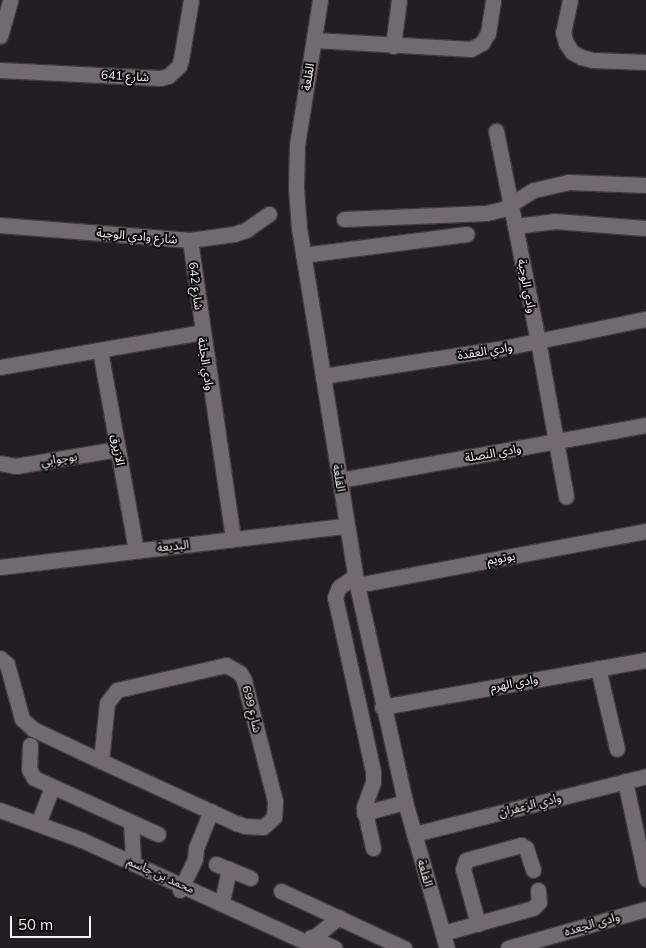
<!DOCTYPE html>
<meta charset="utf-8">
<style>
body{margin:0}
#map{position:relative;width:646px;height:948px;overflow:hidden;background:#241d21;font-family:Mulish,"Noto Sans Arabic",sans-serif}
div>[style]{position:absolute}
.roads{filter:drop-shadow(1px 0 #413b3e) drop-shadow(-1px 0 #413b3e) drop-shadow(0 1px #413b3e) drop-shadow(0 -1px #413b3e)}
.minor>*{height:15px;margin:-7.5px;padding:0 7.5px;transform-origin:7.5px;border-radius:7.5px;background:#736a6f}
span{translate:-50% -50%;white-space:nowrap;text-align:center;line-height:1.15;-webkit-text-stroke:4px #0b080a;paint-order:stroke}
.street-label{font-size:12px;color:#f8f2f5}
.scale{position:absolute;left:10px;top:916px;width:81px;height:22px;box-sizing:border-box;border:2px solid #f8f2f5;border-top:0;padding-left:6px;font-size:15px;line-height:18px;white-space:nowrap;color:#f8f2f5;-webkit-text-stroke:4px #0b080a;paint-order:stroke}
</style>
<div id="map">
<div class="roads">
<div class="minor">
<div style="left:320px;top:0;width:147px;rotate:99deg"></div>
<div style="left:297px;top:145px;width:43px;rotate:91.3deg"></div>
<div style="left:296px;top:188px;width:40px;rotate:85.7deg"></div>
<div style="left:299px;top:228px;width:362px;rotate:80.8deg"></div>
<div style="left:357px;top:585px;width:222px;rotate:77.5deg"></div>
<div style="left:405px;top:802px;width:152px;rotate:74deg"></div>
<div style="left:570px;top:0;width:33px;rotate:102deg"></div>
<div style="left:563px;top:32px;width:11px;rotate:75deg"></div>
<div style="left:566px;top:43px;width:11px;rotate:56deg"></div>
<div style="left:572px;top:52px;width:10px;rotate:29deg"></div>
<div style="left:581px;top:57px;width:11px;rotate:15deg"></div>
<div style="left:592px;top:60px;width:54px;rotate:2.1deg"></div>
<div style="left:0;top:36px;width:37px;rotate:-74deg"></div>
<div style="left:314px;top:40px;width:157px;rotate:3.3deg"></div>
<div style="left:471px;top:49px;width:13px;rotate:-29deg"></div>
<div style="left:482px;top:43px;width:12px;rotate:-59deg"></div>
<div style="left:488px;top:33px;width:33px;rotate:-81deg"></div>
<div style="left:393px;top:46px;width:46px;rotate:-82.6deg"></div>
<div style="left:0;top:70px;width:160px;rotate:2.9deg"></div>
<div style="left:160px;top:78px;width:8px;rotate:-14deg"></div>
<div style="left:168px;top:76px;width:15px;rotate:-42deg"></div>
<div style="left:179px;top:66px;width:7px;rotate:-74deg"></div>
<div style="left:181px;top:59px;width:60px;rotate:-80.4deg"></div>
<div style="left:496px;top:131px;width:214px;rotate:78.7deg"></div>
<div style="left:538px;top:341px;width:158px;rotate:79.8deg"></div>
<div style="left:344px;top:219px;width:142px;rotate:-2.4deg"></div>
<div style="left:486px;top:213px;width:17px;rotate:-13deg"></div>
<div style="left:503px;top:209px;width:36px;rotate:-32deg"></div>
<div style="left:534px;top:190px;width:35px;rotate:-13deg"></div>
<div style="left:568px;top:182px;width:78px;rotate:2.2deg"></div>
<div style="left:0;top:225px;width:191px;rotate:4.5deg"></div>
<div style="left:190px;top:240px;width:44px;rotate:-7.8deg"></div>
<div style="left:234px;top:234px;width:13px;rotate:-18deg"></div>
<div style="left:246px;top:230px;width:28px;rotate:-35deg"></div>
<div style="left:515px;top:226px;width:39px;rotate:-7deg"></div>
<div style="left:554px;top:221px;width:91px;rotate:4.4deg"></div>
<div style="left:190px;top:240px;width:302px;rotate:81.8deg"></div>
<div style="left:303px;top:255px;width:165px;rotate:-7.3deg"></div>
<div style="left:100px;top:350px;width:203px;rotate:79.8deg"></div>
<div style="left:0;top:367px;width:205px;rotate:-9.8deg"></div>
<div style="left:323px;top:376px;width:182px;rotate:-8.8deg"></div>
<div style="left:503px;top:348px;width:146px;rotate:-11.5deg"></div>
<div style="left:0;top:463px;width:16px;rotate:11deg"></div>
<div style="left:16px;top:466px;width:103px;rotate:-9.5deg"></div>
<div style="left:340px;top:480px;width:311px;rotate:-10.2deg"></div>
<div style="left:0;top:567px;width:348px;rotate:-6.8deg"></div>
<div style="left:355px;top:576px;width:19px;rotate:145deg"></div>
<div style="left:339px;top:587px;width:11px;rotate:112deg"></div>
<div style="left:335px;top:597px;width:179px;rotate:77.7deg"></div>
<div style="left:373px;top:772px;width:10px;rotate:90deg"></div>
<div style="left:373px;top:782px;width:27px;rotate:110deg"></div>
<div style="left:364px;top:807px;width:42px;rotate:77.6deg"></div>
<div style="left:357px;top:585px;width:294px;rotate:-10.6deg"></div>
<div style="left:0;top:658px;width:9px;rotate:41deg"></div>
<div style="left:7px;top:664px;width:57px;rotate:74.7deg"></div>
<div style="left:22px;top:719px;width:15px;rotate:42deg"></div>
<div style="left:33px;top:729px;width:75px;rotate:25.2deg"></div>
<div style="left:101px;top:761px;width:149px;rotate:24.7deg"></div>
<div style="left:236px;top:823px;width:9px;rotate:18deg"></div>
<div style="left:245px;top:826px;width:18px;rotate:3deg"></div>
<div style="left:263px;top:827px;width:15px;rotate:-42deg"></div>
<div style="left:274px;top:817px;width:16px;rotate:-86deg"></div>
<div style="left:275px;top:801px;width:125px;rotate:-104.4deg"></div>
<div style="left:244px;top:680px;width:8px;rotate:-120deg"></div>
<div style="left:240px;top:673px;width:16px;rotate:-150deg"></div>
<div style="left:226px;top:665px;width:112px;rotate:167.1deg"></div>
<div style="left:117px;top:690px;width:16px;rotate:128deg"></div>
<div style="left:107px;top:703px;width:58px;rotate:95.9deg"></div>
<div style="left:598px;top:668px;width:83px;rotate:76.8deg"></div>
<div style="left:382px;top:707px;width:268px;rotate:-10.1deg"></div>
<div style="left:30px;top:745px;width:24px;rotate:92deg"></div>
<div style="left:29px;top:769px;width:10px;rotate:61deg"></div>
<div style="left:34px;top:778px;width:136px;rotate:24.3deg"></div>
<div style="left:625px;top:781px;width:100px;rotate:77.9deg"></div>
<div style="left:0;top:810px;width:87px;rotate:20.1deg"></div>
<div style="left:82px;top:840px;width:260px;rotate:24.5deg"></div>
<div style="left:364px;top:813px;width:42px;rotate:-15deg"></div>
<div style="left:41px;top:816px;width:31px;rotate:-69deg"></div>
<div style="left:131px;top:822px;width:34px;rotate:87deg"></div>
<div style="left:414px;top:834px;width:239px;rotate:-14deg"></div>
<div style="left:216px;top:864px;width:37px;rotate:22deg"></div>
<div style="left:180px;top:890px;width:34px;rotate:-64deg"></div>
<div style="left:195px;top:859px;width:11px;rotate:-85deg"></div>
<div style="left:196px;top:848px;width:40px;rotate:-68deg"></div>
<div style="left:281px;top:891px;width:136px;rotate:24.9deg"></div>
<div style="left:222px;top:902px;width:34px;rotate:-78deg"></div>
<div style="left:478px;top:924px;width:57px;rotate:-105.3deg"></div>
<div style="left:463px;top:869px;width:9px;rotate:-72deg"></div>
<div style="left:466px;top:860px;width:57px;rotate:-15.3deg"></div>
<div style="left:521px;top:845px;width:6px;rotate:31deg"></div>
<div style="left:526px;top:848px;width:23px;rotate:72deg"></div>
<div style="left:443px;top:933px;width:93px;rotate:-15.5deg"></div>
<div style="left:533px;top:908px;width:8px;rotate:-45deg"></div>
<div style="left:539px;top:902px;width:12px;rotate:-95deg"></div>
<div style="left:311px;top:937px;width:26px;rotate:25deg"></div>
<div style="left:313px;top:938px;width:33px;rotate:-39deg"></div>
<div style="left:508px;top:948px;width:143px;rotate:-15.8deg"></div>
</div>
</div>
<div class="street-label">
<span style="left:125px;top:76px;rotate:3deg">شارع 641</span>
<span style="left:308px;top:77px;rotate:-81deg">القلعة</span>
<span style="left:137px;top:236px;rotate:5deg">شارع وادي الوجبة</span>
<span style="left:196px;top:286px;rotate:83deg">شارع 642</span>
<span style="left:527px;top:286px;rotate:79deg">وادي الوجبة</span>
<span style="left:485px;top:351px;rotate:-9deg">وادي العقدة</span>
<span style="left:206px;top:364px;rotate:81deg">وادي الجلتة</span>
<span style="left:118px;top:450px;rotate:80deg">الازيرق</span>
<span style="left:493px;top:453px;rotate:-10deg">وادي النصلة</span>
<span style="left:59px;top:459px;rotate:-9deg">بوجوابي</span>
<span style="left:339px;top:478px;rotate:81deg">القلعة</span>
<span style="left:173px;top:546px;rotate:-6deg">البديعة</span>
<span style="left:501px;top:558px;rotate:-10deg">بوتويم</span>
<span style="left:514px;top:683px;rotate:-10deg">وادي الهرم</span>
<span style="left:252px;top:709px;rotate:76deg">شارع 699</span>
<span style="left:530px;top:805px;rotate:-14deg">وادي الزعفران</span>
<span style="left:425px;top:873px;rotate:74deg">القلعة</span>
<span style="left:161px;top:875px;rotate:24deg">محمد بن جاسم</span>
<span style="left:592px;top:924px;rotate:-16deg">وادى الجعده</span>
</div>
<div class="scale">50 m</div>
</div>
